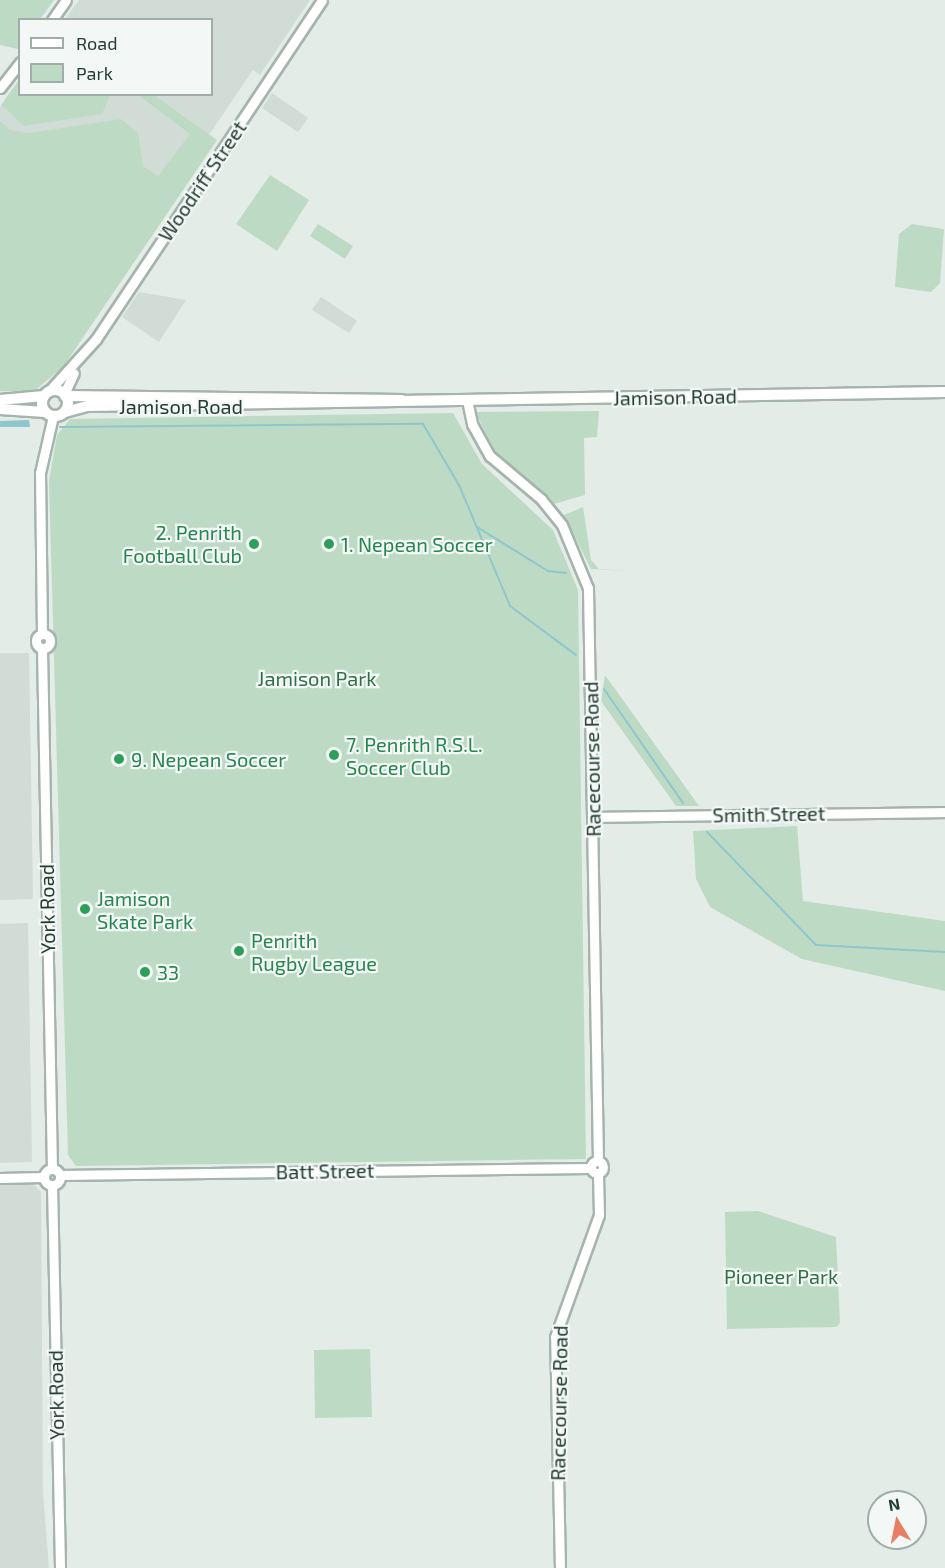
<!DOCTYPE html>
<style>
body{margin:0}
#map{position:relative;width:945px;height:1568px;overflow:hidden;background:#e3ece7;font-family:"Exo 2",sans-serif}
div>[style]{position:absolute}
.built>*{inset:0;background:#d1dcd6}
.green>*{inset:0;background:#bddbc4}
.water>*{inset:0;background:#8fc6cd}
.stream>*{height:2px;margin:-1px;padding:0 1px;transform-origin:1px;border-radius:1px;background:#8fc6cd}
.roads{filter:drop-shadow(2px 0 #a6b4ae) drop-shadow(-2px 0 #a6b4ae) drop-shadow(0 2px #a6b4ae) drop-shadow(0 -2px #a6b4ae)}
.tertiary>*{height:9px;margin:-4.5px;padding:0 4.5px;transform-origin:4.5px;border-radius:4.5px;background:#fff}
.tertiary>.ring{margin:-4.5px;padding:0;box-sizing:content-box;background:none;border:9px solid #fff;border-radius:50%}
.secondary>*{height:10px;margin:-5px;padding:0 5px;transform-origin:5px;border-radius:5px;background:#fff}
.secondary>.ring{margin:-5px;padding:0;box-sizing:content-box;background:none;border:10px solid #fff;border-radius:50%}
.dots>*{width:16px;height:16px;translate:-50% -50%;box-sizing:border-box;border:3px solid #f3f8f6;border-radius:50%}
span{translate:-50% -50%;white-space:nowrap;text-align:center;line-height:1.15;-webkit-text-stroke:4.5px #f3f8f6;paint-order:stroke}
.street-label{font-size:20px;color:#243c34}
.leisure-label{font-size:20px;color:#27864d}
.right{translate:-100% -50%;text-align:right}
.left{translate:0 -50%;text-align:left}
.park-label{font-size:20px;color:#317046}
.legend{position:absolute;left:18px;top:18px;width:195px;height:78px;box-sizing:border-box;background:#f3f8f6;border:2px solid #a0ada8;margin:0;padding:8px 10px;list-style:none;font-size:18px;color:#243c34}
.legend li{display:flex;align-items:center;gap:12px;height:30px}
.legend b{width:30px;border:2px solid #a0ada8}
.north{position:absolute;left:867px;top:1490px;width:60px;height:60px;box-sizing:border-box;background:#f3f8f6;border:2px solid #a0ada8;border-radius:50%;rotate:350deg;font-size:16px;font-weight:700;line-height:24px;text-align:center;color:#243c34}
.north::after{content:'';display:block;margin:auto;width:21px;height:27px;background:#e87f65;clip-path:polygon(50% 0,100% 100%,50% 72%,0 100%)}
</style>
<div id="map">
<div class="built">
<div style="clip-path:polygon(79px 0,310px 0,260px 75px,253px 70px,99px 298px,0 228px,0 107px,19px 80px,20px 94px,212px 94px,212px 20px,65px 19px)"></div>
<div style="clip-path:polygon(272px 93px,308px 118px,298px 132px,262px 108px)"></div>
<div style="clip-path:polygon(139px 292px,186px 300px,159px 342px,122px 317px)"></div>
<div style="clip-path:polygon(321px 297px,357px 321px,349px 333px,312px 310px)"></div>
<div style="clip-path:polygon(0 653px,29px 653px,33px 899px,0 900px)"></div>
<div style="clip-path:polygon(28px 923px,32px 1162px,0 1163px,0 924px)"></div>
<div style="clip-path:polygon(32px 1183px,41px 1192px,43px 1493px,49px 1568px,0 1568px,0 1184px)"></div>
</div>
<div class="green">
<div style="clip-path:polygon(0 0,54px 0,40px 19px,20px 20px,18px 49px,0 45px)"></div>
<div style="clip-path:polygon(19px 80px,20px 94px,110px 95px,102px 114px,24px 126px,1px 105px)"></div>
<div style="clip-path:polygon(138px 95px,154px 95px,217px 140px,63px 367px,33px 392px,0 391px,0 121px,10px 130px,30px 133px,121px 119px,138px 133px,143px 166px,158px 176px,190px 134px)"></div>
<div style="clip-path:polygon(270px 175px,309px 200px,277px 251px,236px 224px)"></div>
<div style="clip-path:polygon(318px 224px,353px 246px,345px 259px,310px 236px)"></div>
<div style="clip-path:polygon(912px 224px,944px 229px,940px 283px,931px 292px,895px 287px,899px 234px)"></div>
<div style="clip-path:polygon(599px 411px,597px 437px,584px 438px,585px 495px,554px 504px,497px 455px,475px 412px)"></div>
<div style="clip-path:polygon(453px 413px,482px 464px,553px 530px,578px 590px,586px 1159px,76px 1166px,68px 1155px,49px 481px,57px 435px,70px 419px)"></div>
<div style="clip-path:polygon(583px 507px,591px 560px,599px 569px,630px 571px,591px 569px,564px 515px)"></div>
<div style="clip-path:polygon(605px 675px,656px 746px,699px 806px,676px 806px,601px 701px)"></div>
<div style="clip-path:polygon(797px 826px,803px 901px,945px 921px,945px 991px,802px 959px,710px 907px,696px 879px,693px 831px)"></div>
<div style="clip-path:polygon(758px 1211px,836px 1237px,840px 1323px,836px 1327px,727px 1329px,725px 1212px)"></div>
<div style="clip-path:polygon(370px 1349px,372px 1417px,315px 1418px,314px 1350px)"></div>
</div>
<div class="water">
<div style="clip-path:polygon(29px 420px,30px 427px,0 427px,0 421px)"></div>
</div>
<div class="stream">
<div style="left:60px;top:427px;width:363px;rotate:-0.5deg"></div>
<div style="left:423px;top:424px;width:71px;rotate:59.5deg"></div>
<div style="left:459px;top:485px;width:131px;rotate:67.1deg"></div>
<div style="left:510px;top:606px;width:82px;rotate:36.6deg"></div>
<div style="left:477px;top:527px;width:84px;rotate:31.8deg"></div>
<div style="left:548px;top:571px;width:18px;rotate:6deg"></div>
<div style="left:604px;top:689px;width:139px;rotate:55.3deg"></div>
<div style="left:707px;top:832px;width:157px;rotate:46deg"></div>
<div style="left:816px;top:945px;width:129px;rotate:3.1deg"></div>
</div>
<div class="roads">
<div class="tertiary">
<div style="left:52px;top:20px;width:24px;rotate:-55deg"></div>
<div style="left:0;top:88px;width:33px;rotate:-52deg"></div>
<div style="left:48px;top:392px;width:72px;rotate:-47.8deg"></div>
<div style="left:96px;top:339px;width:407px;rotate:-56.3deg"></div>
<div style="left:64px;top:394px;width:23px;rotate:-65deg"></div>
<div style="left:467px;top:400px;width:25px;rotate:78deg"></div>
<div style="left:472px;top:424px;width:37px;rotate:61deg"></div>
<div style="left:490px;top:456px;width:67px;rotate:40.1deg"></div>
<div style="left:541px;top:499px;width:33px;rotate:51deg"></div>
<div style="left:562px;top:525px;width:68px;rotate:67.6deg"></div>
<div style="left:588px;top:588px;width:573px;rotate:89deg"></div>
<div class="ring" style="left:36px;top:634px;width:5px;height:5px"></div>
<div style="left:42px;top:634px;width:161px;rotate:-90.7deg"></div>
<div style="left:40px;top:473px;width:58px;rotate:-77.2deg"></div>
<div style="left:42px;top:649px;width:520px;rotate:88.9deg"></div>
<div style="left:593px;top:817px;width:352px;rotate:-0.8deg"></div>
<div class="ring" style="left:591px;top:1161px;width:3px;height:3px"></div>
<div class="ring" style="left:44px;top:1169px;width:7px;height:7px"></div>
<div style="left:60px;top:1175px;width:530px;rotate:-0.76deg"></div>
<div style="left:0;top:1178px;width:43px;rotate:-1.3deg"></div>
<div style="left:52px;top:1185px;width:383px;rotate:88.8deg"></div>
<div style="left:560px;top:1568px;width:231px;rotate:-91.2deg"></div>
<div style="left:555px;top:1337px;width:130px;rotate:-70.2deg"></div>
<div style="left:599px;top:1215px;width:42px;rotate:-91.4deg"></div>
</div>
<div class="secondary">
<div class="ring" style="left:42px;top:390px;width:16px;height:16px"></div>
<div style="left:65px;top:396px;width:337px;rotate:0.7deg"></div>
<div style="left:0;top:400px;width:44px;rotate:-5.2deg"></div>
<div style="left:0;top:409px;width:45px;rotate:3.8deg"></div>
<div style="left:65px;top:412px;width:24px;rotate:-15deg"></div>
<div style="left:88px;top:406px;width:857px;rotate:-0.94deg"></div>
</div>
</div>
<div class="dots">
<div style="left:254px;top:544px;background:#2e9e5b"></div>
<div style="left:329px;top:544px;background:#2e9e5b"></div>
<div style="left:334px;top:755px;background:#2e9e5b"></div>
<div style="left:119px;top:759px;background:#2e9e5b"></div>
<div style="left:85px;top:909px;background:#2e9e5b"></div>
<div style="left:239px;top:951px;background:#2e9e5b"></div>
<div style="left:145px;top:972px;background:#2e9e5b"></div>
</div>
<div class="street-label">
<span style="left:202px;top:181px;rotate:-56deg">Woodriff Street</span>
<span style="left:675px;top:397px;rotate:-1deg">Jamison Road</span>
<span style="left:181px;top:406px">Jamison Road</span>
<span style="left:592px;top:759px;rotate:-91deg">Racecourse Road</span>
<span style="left:769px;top:814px;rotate:-1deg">Smith Street</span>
<span style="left:47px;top:909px;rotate:-91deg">York Road</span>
<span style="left:325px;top:1171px;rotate:-1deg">Batt Street</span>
<span style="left:56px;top:1395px;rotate:-91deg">York Road</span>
<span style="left:559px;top:1403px;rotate:-89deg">Racecourse Road</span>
</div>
<div class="leisure-label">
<span class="right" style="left:242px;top:544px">2. Penrith<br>Football Club</span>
<span class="left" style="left:341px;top:544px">1. Nepean Soccer</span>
<span class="left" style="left:346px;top:756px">7. Penrith R.S.L.<br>Soccer Club</span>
<span class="left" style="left:131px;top:759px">9. Nepean Soccer</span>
<span class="left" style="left:97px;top:910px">Jamison<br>Skate Park</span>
<span class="left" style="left:251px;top:952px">Penrith<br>Rugby League</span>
<span class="left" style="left:157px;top:972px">33</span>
</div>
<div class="park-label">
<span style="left:317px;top:678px">Jamison Park</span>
<span style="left:781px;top:1276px">Pioneer Park</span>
</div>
<ul class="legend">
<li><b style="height:8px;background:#fff"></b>Road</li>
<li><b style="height:16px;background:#bddbc4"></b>Park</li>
</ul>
<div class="north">N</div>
</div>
